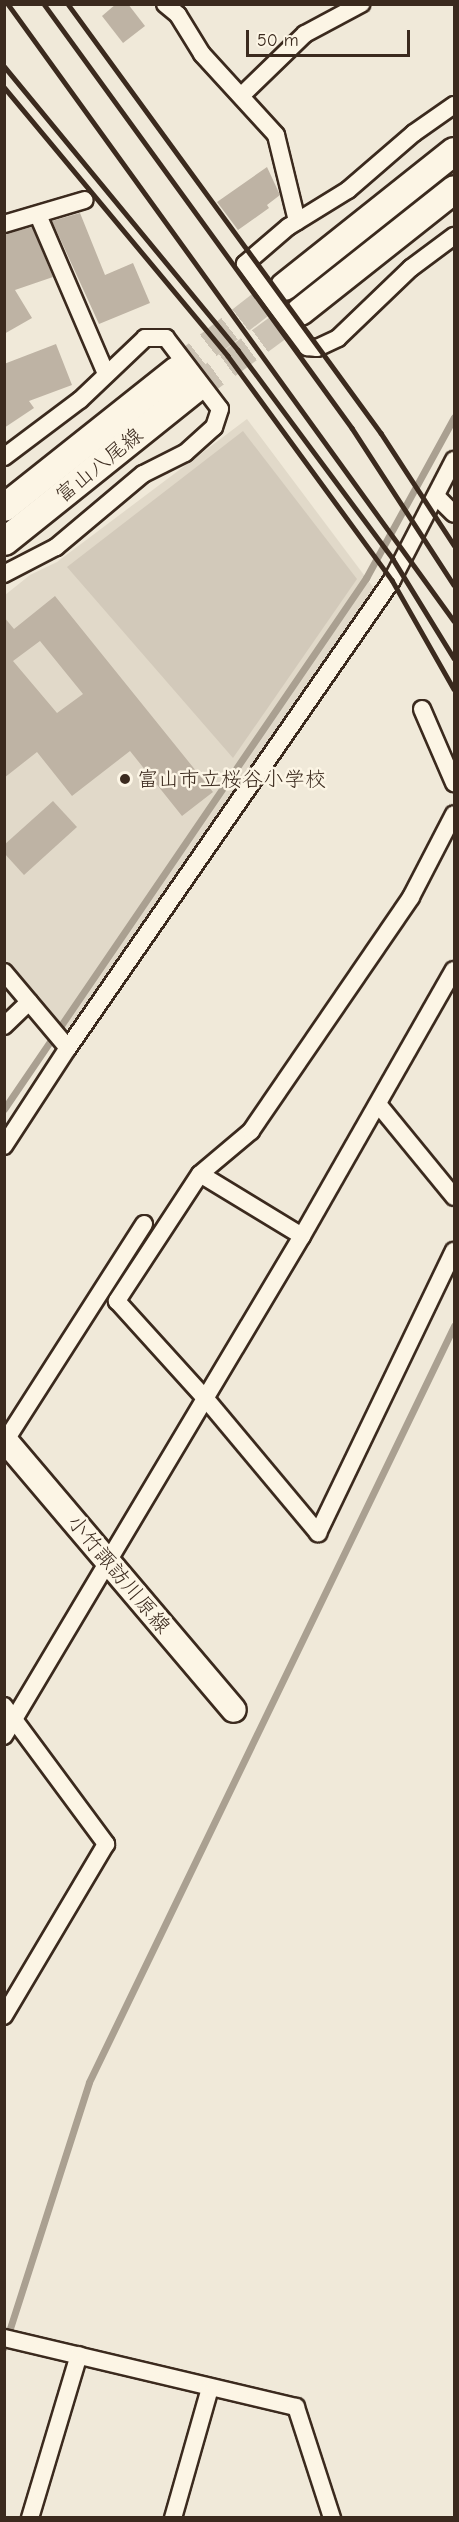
<!DOCTYPE html>
<meta charset="utf-8">
<style>
body{margin:0}
#map{position:relative;width:459px;height:2522px;overflow:hidden;background:#f0e9d9;font-family:"Comic Neue","Klee One",sans-serif}
div>[style]{position:absolute}
.built>*{inset:0;background:#e1d9c9}
.green>*{inset:0;background:#d2c9ba}
.stream>*{height:7px;margin:-3.5px;padding:0 3.5px;transform-origin:3.5px;border-radius:3.5px;background:#aaa091}
.building>*{inset:0;background:#beb3a4}
.primary-tunnel>*{height:27px;margin-top:-13.5px;transform-origin:0;background:repeating-linear-gradient(90deg,#ccc3b4 0 27px,transparent 0 41px)}
.roads{filter:drop-shadow(2px 0 #3b2a1e) drop-shadow(-2px 0 #3b2a1e) drop-shadow(0 2px #3b2a1e) drop-shadow(0 -2px #3b2a1e)}
.street>*{height:16px;margin:-8px;padding:0 8px;transform-origin:8px;border-radius:8px;background:#fcf5e5}
.secondary>*{height:24px;margin:-12px;padding:0 12px;transform-origin:12px;border-radius:12px;background:#fcf5e5}
.primary>*{height:27px;margin:-13.5px;padding:0 13.5px;transform-origin:13.5px;border-radius:13.5px;background:#fcf5e5}
.rail>*{height:4.5px;margin:-2.25px;padding:0 2.25px;transform-origin:2.25px;border-radius:2.25px;background:#3b2a1e}
.dots>*{width:16px;height:16px;translate:-50% -50%;box-sizing:border-box;border:3px solid #fcf5e5;border-radius:50%}
span{translate:-50% -50%;white-space:nowrap;text-align:center;line-height:1.15;-webkit-text-stroke:5px #fcf5e5;paint-order:stroke}
.street-label{font-size:21px;color:#3b2a1e}
.poi-label{font-size:21px;color:#3b2a1e}
.left{translate:0 -50%;text-align:left}
.frame{position:absolute;inset:0;border:6px solid #3b2a1e;pointer-events:none}
.scale{position:absolute;left:246px;top:30px;width:164px;height:27px;box-sizing:border-box;border:3px solid #3b2a1e;border-top:0;padding-left:8px;font-size:18px;line-height:21px;white-space:nowrap;color:#3b2a1e;-webkit-text-stroke:4px #fcf5e5;paint-order:stroke}
</style>
<div id="map">
<div class="built">
<div style="clip-path:polygon(247px 419px,376px 591px,73px 1030px,54px 1024px,5px 962px,5px 595px,30px 575px,57px 562px)"></div>
</div>
<div class="green">
<div style="clip-path:polygon(243px 431px,357px 579px,233px 758px,67px 567px)"></div>
</div>
<div class="stream">
<div style="left:4px;top:1109px;width:643px;rotate:-55.72deg"></div>
<div style="left:366px;top:578px;width:183px;rotate:-61.3deg"></div>
<div style="left:4px;top:2347px;width:278px;rotate:-72.2deg"></div>
<div style="left:89px;top:2082px;width:840px;rotate:-64.23deg"></div>
</div>
<div class="building">
<div style="clip-path:polygon(116px 4px,128px 4px,145px 26px,123px 43px,102px 16px)"></div>
<div style="clip-path:polygon(267px 167px,280px 195px,267px 205px,269px 208px,238px 230px,217px 202px)"></div>
<div style="clip-path:polygon(80px 213px,105px 275px,133px 263px,150px 303px,99px 324px,52px 221px)"></div>
<div style="clip-path:polygon(32px 227px,53px 277px,15px 290px,32px 318px,4px 334px,4px 234px)"></div>
<div style="clip-path:polygon(56px 344px,72px 385px,29px 401px,34px 408px,4px 428px,4px 364px)"></div>
<div style="clip-path:polygon(evenodd,55px 596px,213px 792px,182px 816px,130px 751px,72px 796px,37px 752px,4px 778px,4px 617px,14px 629px,55px 596px,40px 641px,83px 694px,57px 713px,13px 661px,40px 641px)"></div>
<div style="clip-path:polygon(53px 801px,77px 827px,24px 875px,4px 853px,4px 845px)"></div>
</div>
<div class="primary-tunnel">
<div style="left:176px;top:370px;width:137px;rotate:-37.9deg"></div>
<div style="left:194px;top:389px;width:132px;rotate:-36.3deg"></div>
</div>
<div class="roads">
<div class="street">
<div style="left:165px;top:4px;width:17px;rotate:40deg"></div>
<div style="left:178px;top:15px;width:46px;rotate:58.4deg"></div>
<div style="left:202px;top:54px;width:110px;rotate:47.6deg"></div>
<div style="left:276px;top:135px;width:89px;rotate:76.3deg"></div>
<div style="left:241px;top:96px;width:89px;rotate:-44.1deg"></div>
<div style="left:305px;top:34px;width:64px;rotate:-28.2deg"></div>
<div style="left:454px;top:105px;width:49px;rotate:145deg"></div>
<div style="left:414px;top:133px;width:87px;rotate:139.2deg"></div>
<div style="left:348px;top:190px;width:70px;rotate:148.3deg"></div>
<div style="left:288px;top:227px;width:57px;rotate:139.3deg"></div>
<div style="left:245px;top:264px;width:104px;rotate:53.2deg"></div>
<div style="left:307px;top:347px;width:10px;rotate:6deg"></div>
<div style="left:317px;top:348px;width:23px;rotate:-25deg"></div>
<div style="left:338px;top:338px;width:101px;rotate:-43.8deg"></div>
<div style="left:411px;top:268px;width:54px;rotate:-36.7deg"></div>
<div style="left:38px;top:215px;width:173px;rotate:66.8deg"></div>
<div style="left:4px;top:224px;width:84px;rotate:-16.5deg"></div>
<div style="left:4px;top:457px;width:95px;rotate:-36.9deg"></div>
<div style="left:80px;top:400px;width:90px;rotate:-43.6deg"></div>
<div style="left:145px;top:338px;width:21px"></div>
<div style="left:166px;top:338px;width:89px;rotate:52.7deg"></div>
<div style="left:220px;top:409px;width:19px;rotate:108deg"></div>
<div style="left:214px;top:427px;width:39px;rotate:138deg"></div>
<div style="left:185px;top:453px;width:47px;rotate:153.4deg"></div>
<div style="left:143px;top:474px;width:114px;rotate:140deg"></div>
<div style="left:56px;top:547px;width:59px;rotate:152.6deg"></div>
<div style="left:436px;top:496px;width:25px;rotate:45deg"></div>
<div style="left:422px;top:709px;width:81px;rotate:66.6deg"></div>
<div style="left:4px;top:972px;width:99px;rotate:49.9deg"></div>
<div style="left:4px;top:1026px;width:35px;rotate:-44deg"></div>
<div style="left:378px;top:1104px;width:120px;rotate:50.7deg"></div>
<div style="left:4px;top:1146px;width:117px;rotate:-56.9deg"></div>
<div style="left:68px;top:1048px;width:569px;rotate:-55.3deg"></div>
<div style="left:392px;top:580px;width:135px;rotate:-62.7deg"></div>
<div style="left:200px;top:1174px;width:67px;rotate:-40.1deg"></div>
<div style="left:251px;top:1131px;width:283px;rotate:-55.6deg"></div>
<div style="left:411px;top:897px;width:93px;rotate:-62.6deg"></div>
<div style="left:302px;top:1236px;width:119px;rotate:-148.7deg"></div>
<div style="left:200px;top:1174px;width:152px;rotate:123.2deg"></div>
<div style="left:117px;top:1301px;width:132px;rotate:47.8deg"></div>
<div style="left:206px;top:1399px;width:175px;rotate:50.1deg"></div>
<div style="left:318px;top:1533px;width:313px;rotate:-64.3deg"></div>
<div style="left:4px;top:1443px;width:260px;rotate:-57.4deg"></div>
<div style="left:4px;top:1706px;width:172px;rotate:53.5deg"></div>
<div style="left:106px;top:1844px;width:200px;rotate:120.7deg"></div>
<div style="left:4px;top:1736px;width:582px;rotate:-59.21deg"></div>
<div style="left:302px;top:1236px;width:306px;rotate:-60.3deg"></div>
<div style="left:4px;top:2338px;width:300px;rotate:13.3deg"></div>
<div style="left:296px;top:2407px;width:117px;rotate:72deg"></div>
<div style="left:30px;top:2518px;width:170px;rotate:-73.3deg"></div>
<div style="left:173px;top:2518px;width:135px;rotate:-74.1deg"></div>
</div>
<div class="secondary">
<div style="left:4px;top:1439px;width:355px;rotate:49.7deg"></div>
</div>
<div class="primary">
<div style="left:284px;top:286px;width:217px;rotate:-38.5deg"></div>
<div style="left:300px;top:311px;width:196px;rotate:-38.4deg"></div>
<div style="left:4px;top:507px;width:220px;rotate:-38.5deg"></div>
<div style="left:4px;top:541px;width:243px;rotate:-38.7deg"></div>
</div>
</div>
<div class="rail">
<div style="left:8px;top:4px;width:761px;rotate:54.14deg"></div>
<div style="left:44px;top:4px;width:524px;rotate:54deg"></div>
<div style="left:352px;top:428px;width:187px;rotate:57deg"></div>
<div style="left:68px;top:4px;width:531px;rotate:53.89deg"></div>
<div style="left:381px;top:433px;width:134px;rotate:56.9deg"></div>
<div style="left:4px;top:66px;width:368px;rotate:50.5deg"></div>
<div style="left:238px;top:350px;width:260px;rotate:53.4deg"></div>
<div style="left:393px;top:559px;width:116px;rotate:58.4deg"></div>
<div style="left:4px;top:87px;width:350px;rotate:50.2deg"></div>
<div style="left:228px;top:356px;width:278px;rotate:53.8deg"></div>
<div style="left:392px;top:580px;width:125px;rotate:60.4deg"></div>
</div>
<div class="dots">
<div style="left:125px;top:779px;background:#3b2a1e"></div>
</div>
<div class="street-label">
<span style="left:99px;top:465px;rotate:-39deg">富山八尾線</span>
<span style="left:119px;top:1574px;rotate:50deg">小竹諏訪川原線</span>
</div>
<div class="poi-label">
<span class="left" style="left:137px;top:779px">富山市立桜谷小学校</span>
</div>
<div class="frame"></div>
<div class="scale">50 m</div>
</div>
